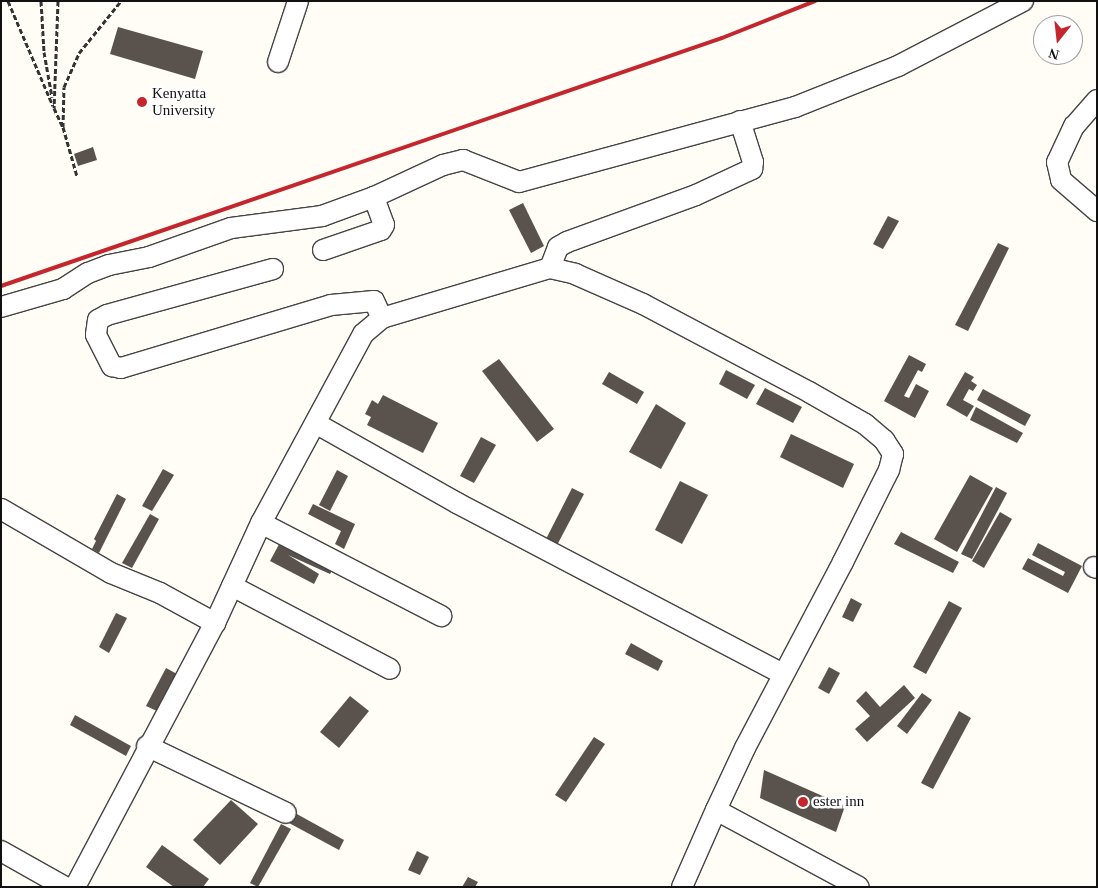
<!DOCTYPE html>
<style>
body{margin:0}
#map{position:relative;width:1098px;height:888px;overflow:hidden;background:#fffdf5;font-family:Georgia,serif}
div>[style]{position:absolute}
.building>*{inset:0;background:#5a524d}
.path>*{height:3px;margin-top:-1.5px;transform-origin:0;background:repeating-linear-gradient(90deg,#333 0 5px,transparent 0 7.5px)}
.roads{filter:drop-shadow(1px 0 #444) drop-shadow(-1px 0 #444) drop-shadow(0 1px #444) drop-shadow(0 -1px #444)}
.minor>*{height:20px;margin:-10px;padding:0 10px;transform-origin:10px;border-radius:10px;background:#fff}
.rail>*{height:4px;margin:-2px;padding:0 2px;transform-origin:2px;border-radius:2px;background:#c4262e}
.dots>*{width:14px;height:14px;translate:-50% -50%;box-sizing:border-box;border:2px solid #fff;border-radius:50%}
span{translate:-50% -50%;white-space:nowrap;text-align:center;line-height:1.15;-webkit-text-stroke:5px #fff;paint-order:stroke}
.poi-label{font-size:15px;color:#111}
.left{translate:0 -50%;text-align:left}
.frame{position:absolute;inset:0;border:2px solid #111;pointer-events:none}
.north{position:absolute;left:1033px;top:15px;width:50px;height:50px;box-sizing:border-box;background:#fff;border:1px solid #a0a0a0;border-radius:50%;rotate:196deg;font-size:14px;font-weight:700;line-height:20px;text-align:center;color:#111}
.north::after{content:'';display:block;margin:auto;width:18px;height:22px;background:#c4262e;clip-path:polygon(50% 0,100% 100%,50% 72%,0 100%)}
</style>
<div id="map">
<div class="building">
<div style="clip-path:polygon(118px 27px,203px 51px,195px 79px,110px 54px)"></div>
<div style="clip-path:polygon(93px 147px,97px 160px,78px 166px,74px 154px)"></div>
<div style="clip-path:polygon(523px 203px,544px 246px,531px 253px,509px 210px)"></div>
<div style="clip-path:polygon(888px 216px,899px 221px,883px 249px,873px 244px)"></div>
<div style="clip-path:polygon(998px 243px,1009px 248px,968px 331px,955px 325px)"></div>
<div style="clip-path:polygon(909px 355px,926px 364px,922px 372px,918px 370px,904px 396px,909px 398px,916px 384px,929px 391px,915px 418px,884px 401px)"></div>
<div style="clip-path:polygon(499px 359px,554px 429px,537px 442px,482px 371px)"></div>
<div style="clip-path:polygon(726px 370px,755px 385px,747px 399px,719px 384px)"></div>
<div style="clip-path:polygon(609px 372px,644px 392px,637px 404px,602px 384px)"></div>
<div style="clip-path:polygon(965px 372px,974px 377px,971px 381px,977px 385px,973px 391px,969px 389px,963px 400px,974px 406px,967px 417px,946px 405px)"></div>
<div style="clip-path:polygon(765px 388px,802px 407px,793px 423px,756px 404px)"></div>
<div style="clip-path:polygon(983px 389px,1031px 415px,1025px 426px,977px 400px)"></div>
<div style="clip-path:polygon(383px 395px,438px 423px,423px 453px,367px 425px,371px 417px,365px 414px,372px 400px,378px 404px)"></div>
<div style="clip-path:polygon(656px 404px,686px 423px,661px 469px,629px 452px)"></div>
<div style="clip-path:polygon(976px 407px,1023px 433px,1017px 443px,970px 420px)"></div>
<div style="clip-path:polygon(791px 434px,854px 464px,843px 488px,780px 457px)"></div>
<div style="clip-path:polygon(481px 437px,496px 445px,474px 483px,460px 476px)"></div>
<div style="clip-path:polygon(163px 469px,174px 475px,152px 511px,142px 506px)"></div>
<div style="clip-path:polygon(337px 470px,348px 476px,330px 511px,319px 505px)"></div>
<div style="clip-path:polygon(970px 475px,993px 488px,957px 552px,934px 539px)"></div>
<div style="clip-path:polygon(680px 481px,708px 495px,682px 544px,655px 530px)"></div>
<div style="clip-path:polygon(996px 487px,1007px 493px,972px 559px,961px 554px)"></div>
<div style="clip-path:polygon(572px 488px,584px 494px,555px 549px,544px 543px)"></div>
<div style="clip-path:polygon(117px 494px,126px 499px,99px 553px,92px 549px,96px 541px,94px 539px)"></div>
<div style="clip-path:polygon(313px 504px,355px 524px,344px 549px,335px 544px,341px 531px,308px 514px)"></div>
<div style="clip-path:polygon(1000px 512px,1012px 519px,984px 568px,972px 561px)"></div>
<div style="clip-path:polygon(150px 514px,159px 519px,132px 568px,122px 563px)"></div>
<div style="clip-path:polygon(901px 532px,959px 562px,953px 573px,894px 544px)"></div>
<div style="clip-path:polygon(283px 537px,336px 564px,330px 574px,288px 555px,319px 574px,314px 584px,270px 561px)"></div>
<div style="clip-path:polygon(1038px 543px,1082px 566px,1068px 593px,1022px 569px,1028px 558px,1063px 576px,1065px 572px,1032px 555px)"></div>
<div style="clip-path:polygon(851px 598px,862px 604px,853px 622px,842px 617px)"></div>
<div style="clip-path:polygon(949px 601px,962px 608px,926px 674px,913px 667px)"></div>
<div style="clip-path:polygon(116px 613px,127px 618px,109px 653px,99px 647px)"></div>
<div style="clip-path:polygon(631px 643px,663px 661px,658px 671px,625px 654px)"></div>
<div style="clip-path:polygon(829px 667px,840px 673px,829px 694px,818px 688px)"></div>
<div style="clip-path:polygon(166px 668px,177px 674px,157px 711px,146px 706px)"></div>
<div style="clip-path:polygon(904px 685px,915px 698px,867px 742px,855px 729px,870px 716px,856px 701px,866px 691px,880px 707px)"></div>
<div style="clip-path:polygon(922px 693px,932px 700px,907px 734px,897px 726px)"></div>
<div style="clip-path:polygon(350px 696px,369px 711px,339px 748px,320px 732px)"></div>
<div style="clip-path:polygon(959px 711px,971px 718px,933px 789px,921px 783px)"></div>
<div style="clip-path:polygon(75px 715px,131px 746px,126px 756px,70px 725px)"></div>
<div style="clip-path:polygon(594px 737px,605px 744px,566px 802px,555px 795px)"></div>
<div style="clip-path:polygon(764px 770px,845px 806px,836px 832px,760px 798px)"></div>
<div style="clip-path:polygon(231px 800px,258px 824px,220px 865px,193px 840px)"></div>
<div style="clip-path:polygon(295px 813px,344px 840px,339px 850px,289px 823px)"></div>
<div style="clip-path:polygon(281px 824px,291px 829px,258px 887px,250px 883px)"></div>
<div style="clip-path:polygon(162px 845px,209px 879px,203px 887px,174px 887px,146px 867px)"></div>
<div style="clip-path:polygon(417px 851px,429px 857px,420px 875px,408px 870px)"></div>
<div style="clip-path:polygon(468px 877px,478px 882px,475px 887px,462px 887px)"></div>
</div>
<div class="path">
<div style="left:8px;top:1px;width:114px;rotate:66.8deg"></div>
<div style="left:41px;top:1px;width:51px;rotate:86.6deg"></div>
<div style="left:44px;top:52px;width:46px;rotate:79.9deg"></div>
<div style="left:58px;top:1px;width:107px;rotate:92.1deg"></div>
<div style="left:54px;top:108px;width:21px;rotate:65deg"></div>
<div style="left:63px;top:127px;width:40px;rotate:-88.6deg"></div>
<div style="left:64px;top:87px;width:37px;rotate:-66deg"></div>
<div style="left:79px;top:53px;width:67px;rotate:-51.1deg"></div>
<div style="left:63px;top:127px;width:51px;rotate:74.1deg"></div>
</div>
<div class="roads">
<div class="minor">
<div style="left:278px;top:62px;width:64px;rotate:-71.8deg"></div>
<div style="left:1097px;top:100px;width:35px;rotate:131deg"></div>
<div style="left:1074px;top:126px;width:40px;rotate:115deg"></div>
<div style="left:1057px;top:162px;width:18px;rotate:77deg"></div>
<div style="left:1061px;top:180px;width:48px;rotate:40.7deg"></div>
<div style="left:323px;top:250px;width:61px;rotate:-19deg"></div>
<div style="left:381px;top:230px;width:6px;rotate:-59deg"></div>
<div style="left:384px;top:225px;width:30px;rotate:-110deg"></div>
<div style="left:550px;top:268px;width:22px;rotate:-69deg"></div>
<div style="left:558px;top:247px;width:10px;rotate:-29deg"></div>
<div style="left:567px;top:242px;width:137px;rotate:-20deg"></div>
<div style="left:696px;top:195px;width:62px;rotate:-24.9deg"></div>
<div style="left:752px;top:169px;width:7px;rotate:-82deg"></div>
<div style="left:753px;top:162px;width:43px;rotate:-107.6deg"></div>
<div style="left:273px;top:269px;width:172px;rotate:164.5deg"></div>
<div style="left:107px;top:315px;width:10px;rotate:151deg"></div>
<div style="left:98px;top:320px;width:15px;rotate:98deg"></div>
<div style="left:96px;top:335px;width:35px;rotate:63deg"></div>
<div style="left:112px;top:366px;width:9px;rotate:13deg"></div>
<div style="left:121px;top:368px;width:219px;rotate:-16.7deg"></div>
<div style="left:331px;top:305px;width:43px;rotate:-5.3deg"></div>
<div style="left:374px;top:301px;width:19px;rotate:65deg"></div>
<div style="left:1px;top:307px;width:65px;rotate:-16.2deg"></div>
<div style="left:63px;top:289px;width:30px;rotate:-33deg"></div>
<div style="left:88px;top:273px;width:22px;rotate:-21deg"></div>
<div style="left:109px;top:265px;width:41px;rotate:-11.3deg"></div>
<div style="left:149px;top:257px;width:87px;rotate:-19.5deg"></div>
<div style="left:231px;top:228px;width:92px;rotate:-7.5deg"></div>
<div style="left:322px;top:216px;width:55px;rotate:-20.1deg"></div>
<div style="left:374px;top:197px;width:76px;rotate:-24.9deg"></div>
<div style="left:443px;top:165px;width:21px;rotate:-14deg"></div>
<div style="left:463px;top:160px;width:60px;rotate:21.4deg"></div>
<div style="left:519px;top:182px;width:286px;rotate:-15.2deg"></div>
<div style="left:795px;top:107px;width:111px;rotate:-21.7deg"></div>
<div style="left:898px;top:66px;width:141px;rotate:-27.5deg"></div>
<div style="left:317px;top:424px;width:161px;rotate:29.4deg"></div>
<div style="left:457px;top:503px;width:368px;rotate:27.7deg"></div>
<div style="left:1px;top:509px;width:127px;rotate:30.2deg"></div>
<div style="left:111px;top:573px;width:53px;rotate:22.2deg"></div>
<div style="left:160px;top:593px;width:63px;rotate:28.6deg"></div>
<div style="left:261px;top:523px;width:203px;rotate:27.3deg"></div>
<div style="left:1094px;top:567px;width:3px;rotate:18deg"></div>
<div style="left:232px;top:586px;width:178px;rotate:27.7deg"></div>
<div style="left:147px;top:746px;width:154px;rotate:25.7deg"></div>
<div style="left:1px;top:851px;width:73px;rotate:29.4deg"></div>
<div style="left:75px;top:887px;width:299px;rotate:-62.1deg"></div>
<div style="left:215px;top:623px;width:110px;rotate:-65.3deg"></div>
<div style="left:261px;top:523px;width:215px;rotate:-61.6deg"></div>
<div style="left:363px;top:334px;width:25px;rotate:-40deg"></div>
<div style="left:382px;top:318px;width:175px;rotate:-16.6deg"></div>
<div style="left:550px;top:268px;width:26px;rotate:13deg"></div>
<div style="left:575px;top:274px;width:74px;rotate:23.8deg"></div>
<div style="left:643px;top:304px;width:188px;rotate:27.9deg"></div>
<div style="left:809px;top:392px;width:64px;rotate:29.7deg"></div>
<div style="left:865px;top:424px;width:25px;rotate:40deg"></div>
<div style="left:884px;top:440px;width:17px;rotate:57deg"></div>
<div style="left:893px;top:454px;width:16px;rotate:104deg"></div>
<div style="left:889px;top:470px;width:103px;rotate:116.6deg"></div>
<div style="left:843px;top:562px;width:210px;rotate:117.8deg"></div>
<div style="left:745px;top:748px;width:68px;rotate:115.1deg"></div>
<div style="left:716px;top:810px;width:162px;rotate:28.3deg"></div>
<div style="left:682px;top:887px;width:84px;rotate:-66.2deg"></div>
</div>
</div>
<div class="rail">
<div style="left:1px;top:286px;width:762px;rotate:-18.98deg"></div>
<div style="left:722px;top:38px;width:100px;rotate:-21.7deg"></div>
</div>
<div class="dots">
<div style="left:142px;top:102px;background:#c4262e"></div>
<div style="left:803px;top:802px;background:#c4262e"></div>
</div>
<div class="poi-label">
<span class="left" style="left:152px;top:102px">Kenyatta<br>University</span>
<span class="left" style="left:813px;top:802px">ester inn</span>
</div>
<div class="frame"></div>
<div class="north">N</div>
</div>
